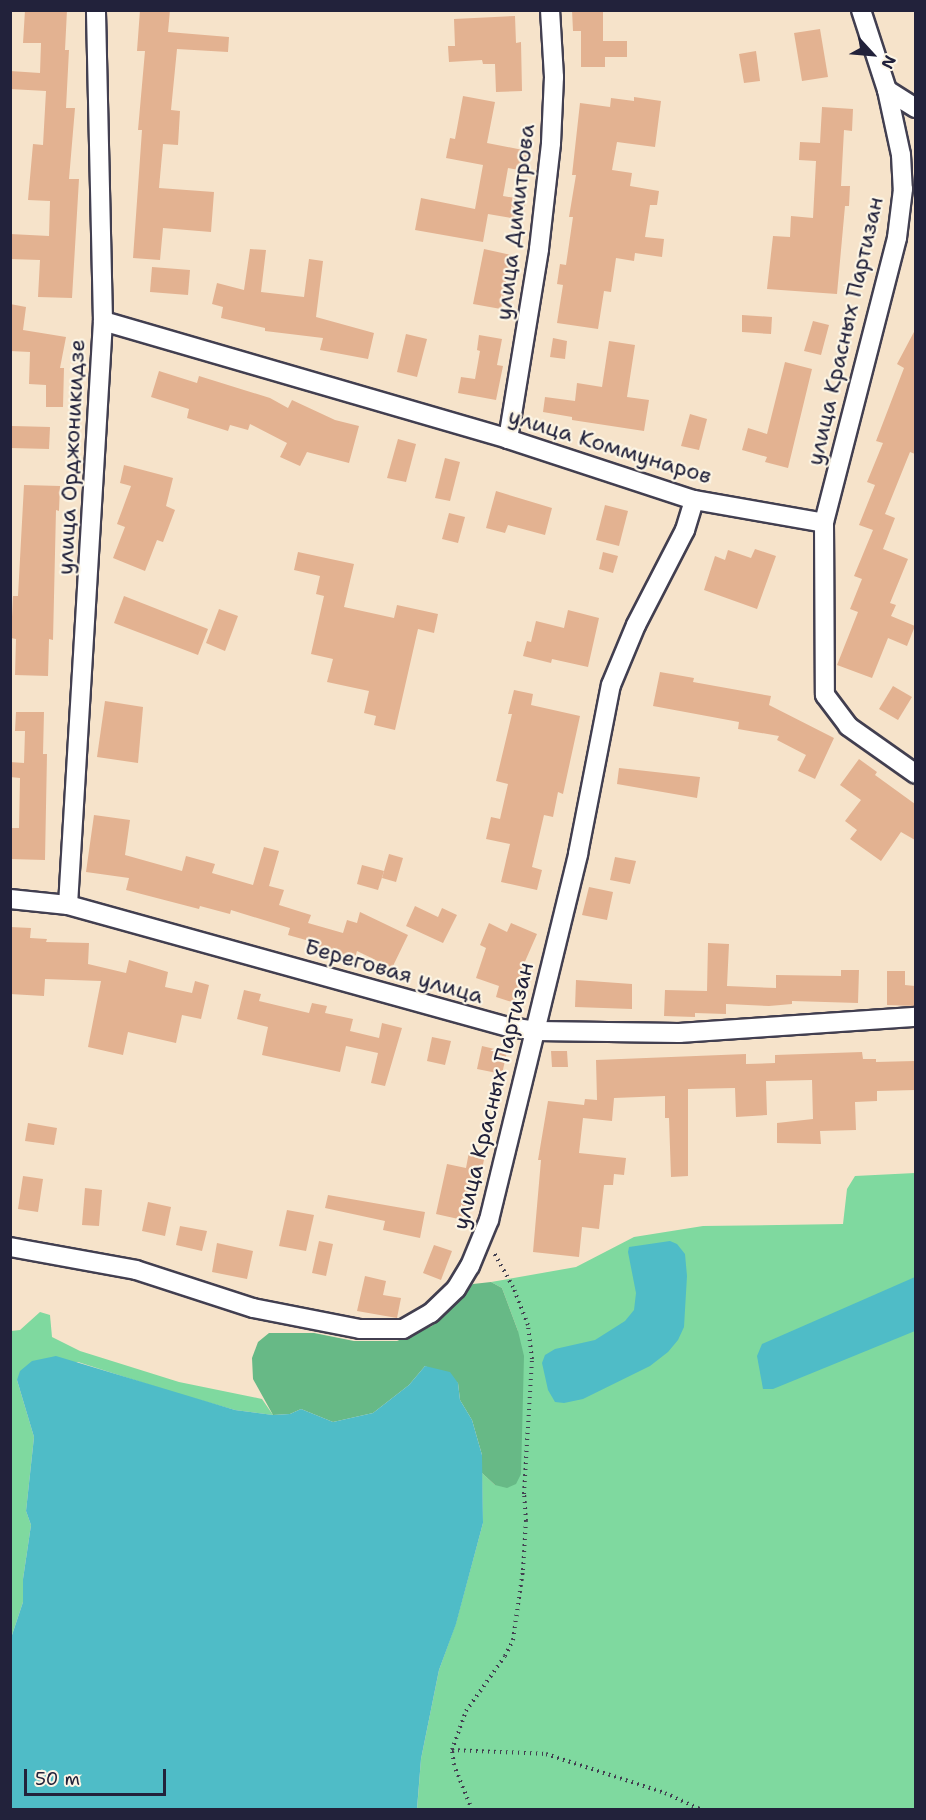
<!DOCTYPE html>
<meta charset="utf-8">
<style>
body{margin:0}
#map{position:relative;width:926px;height:1820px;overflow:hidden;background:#f6e3ca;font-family:"Shantell Sans",sans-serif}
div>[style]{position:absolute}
.green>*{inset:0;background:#7fd99f}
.forest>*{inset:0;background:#67b986}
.water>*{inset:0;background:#4fbcc7}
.building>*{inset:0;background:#e3b291}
.path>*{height:4px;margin-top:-2px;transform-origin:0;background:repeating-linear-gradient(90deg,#423f50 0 1.5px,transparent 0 6px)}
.roads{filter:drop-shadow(2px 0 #423f50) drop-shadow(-2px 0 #423f50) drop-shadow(0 2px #423f50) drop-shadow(0 -2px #423f50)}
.minor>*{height:18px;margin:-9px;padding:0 9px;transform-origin:9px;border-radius:9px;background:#fff}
span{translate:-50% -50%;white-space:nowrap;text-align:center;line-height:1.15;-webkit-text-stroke:4.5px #fcf5e5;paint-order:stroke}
.street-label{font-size:22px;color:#22223b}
.frame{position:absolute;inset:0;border:12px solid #22223b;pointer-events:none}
.north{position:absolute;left:842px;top:24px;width:60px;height:60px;-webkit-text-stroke:4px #fcf5e5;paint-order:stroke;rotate:116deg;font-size:16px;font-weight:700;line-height:24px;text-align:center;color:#22223b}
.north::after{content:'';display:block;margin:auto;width:21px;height:27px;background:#22223b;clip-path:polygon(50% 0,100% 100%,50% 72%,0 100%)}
.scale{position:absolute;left:24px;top:1769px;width:142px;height:27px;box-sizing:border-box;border:3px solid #22223b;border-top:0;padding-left:8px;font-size:18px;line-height:21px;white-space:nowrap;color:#22223b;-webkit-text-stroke:4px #fcf5e5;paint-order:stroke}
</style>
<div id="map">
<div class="green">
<div style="clip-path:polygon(915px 1173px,915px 1809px,417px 1810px,421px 1759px,439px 1670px,456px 1623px,483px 1523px,482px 1473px,495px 1485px,518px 1331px,502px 1288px,491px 1282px,576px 1267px,634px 1237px,703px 1226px,843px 1224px,847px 1189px,855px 1176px)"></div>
<div style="clip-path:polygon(40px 1312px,50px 1315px,52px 1337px,80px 1351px,179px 1382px,262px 1399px,273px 1415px,235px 1410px,175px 1393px,78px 1362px,17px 1380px,34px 1437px,26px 1511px,31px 1525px,23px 1579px,23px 1602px,11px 1638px,11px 1331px,20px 1330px)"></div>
</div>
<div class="forest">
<div style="clip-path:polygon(491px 1282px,502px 1288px,518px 1331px,524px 1356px,521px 1474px,516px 1484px,507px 1488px,495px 1485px,482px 1473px,482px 1455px,472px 1420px,460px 1400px,458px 1383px,425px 1366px,409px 1385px,373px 1413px,333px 1422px,301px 1409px,290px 1414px,273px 1415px,253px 1379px,252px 1358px,258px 1342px,269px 1333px,314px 1333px,354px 1341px,397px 1341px,432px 1326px,473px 1284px)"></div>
</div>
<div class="water">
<div style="clip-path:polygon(670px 1241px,677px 1244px,685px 1254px,687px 1276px,684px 1327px,678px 1340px,668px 1352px,650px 1366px,583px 1399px,564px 1403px,555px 1402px,548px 1390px,542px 1363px,545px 1355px,555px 1349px,595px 1340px,625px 1321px,634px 1310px,636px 1293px,628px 1252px,629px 1247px)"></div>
<div style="clip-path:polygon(915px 1277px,915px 1331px,773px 1389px,763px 1389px,757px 1356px,762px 1344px)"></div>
<div style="clip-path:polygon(56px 1356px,235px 1410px,273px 1415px,290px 1414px,301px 1409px,333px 1422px,373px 1413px,409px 1385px,425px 1366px,450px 1372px,458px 1383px,460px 1400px,472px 1420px,482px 1455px,483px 1523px,456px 1624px,439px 1670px,421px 1759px,417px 1809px,11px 1809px,11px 1638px,23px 1602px,23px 1579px,31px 1525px,26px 1511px,34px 1437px,17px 1380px,20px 1371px,32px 1361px)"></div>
</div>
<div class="building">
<div style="clip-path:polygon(25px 10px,67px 10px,65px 50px,69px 50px,66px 108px,75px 108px,69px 179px,79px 179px,72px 298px,38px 297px,40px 260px,10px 259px,10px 234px,49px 236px,50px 201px,28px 200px,33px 144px,43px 145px,46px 91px,10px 89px,10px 71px,40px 73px,41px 43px,23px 43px)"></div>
<div style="clip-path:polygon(140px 10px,170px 10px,168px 32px,229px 37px,228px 52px,177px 49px,171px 110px,180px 111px,178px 145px,163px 144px,159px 188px,214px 192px,211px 232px,163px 228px,160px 260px,133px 258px,142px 130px,138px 130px,145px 51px,137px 51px)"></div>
<div style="clip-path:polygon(572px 10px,603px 10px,603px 41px,627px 41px,627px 57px,605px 57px,605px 67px,581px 67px,581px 31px,573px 31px)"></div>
<div style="clip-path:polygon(515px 16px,516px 43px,521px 42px,522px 91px,496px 92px,495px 64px,483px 64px,482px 60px,449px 62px,448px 46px,455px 46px,454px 19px)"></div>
<div style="clip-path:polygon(820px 29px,828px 77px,802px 81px,794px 33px)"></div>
<div style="clip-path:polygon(756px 51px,760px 81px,744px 83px,739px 54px)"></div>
<div style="clip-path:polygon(463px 96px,495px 102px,487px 143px,528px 151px,524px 171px,508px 168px,503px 196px,526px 200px,523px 220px,488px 214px,483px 242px,415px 230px,421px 198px,475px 209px,483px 165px,446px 158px,450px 138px,455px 139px)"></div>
<div style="clip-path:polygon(634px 97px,661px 101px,655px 147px,617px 142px,612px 170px,632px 173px,630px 186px,659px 191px,657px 205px,650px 205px,645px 237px,664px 239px,662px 257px,635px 253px,634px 261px,616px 258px,611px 292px,604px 291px,598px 329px,557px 323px,563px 285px,557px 284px,560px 264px,566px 265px,573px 217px,569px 217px,576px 175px,572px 175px,580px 103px,610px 107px,611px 98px,634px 101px)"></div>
<div style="clip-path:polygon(822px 107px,853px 109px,852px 131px,844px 130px,841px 186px,850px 186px,849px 206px,845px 206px,837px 294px,767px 289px,773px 236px,790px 237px,791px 216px,813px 218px,816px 161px,799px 160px,800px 142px,820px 143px)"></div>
<div style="clip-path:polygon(250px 249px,266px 250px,261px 292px,304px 297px,309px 259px,323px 261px,316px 317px,374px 333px,368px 359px,320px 350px,323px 338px,265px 331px,265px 328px,221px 318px,223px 307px,212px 304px,217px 283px,244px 290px)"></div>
<div style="clip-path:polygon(484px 249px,511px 255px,501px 309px,473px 304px)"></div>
<div style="clip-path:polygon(152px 267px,190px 270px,188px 295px,150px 292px)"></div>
<div style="clip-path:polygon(10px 304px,26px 307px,23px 330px,66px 337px,60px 368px,64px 368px,63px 407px,46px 407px,46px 385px,29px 384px,30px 352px,10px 351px)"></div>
<div style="clip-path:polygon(742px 315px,772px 317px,771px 334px,742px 332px)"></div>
<div style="clip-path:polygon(813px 321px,829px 325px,821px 355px,804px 351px)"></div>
<div style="clip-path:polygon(915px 330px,915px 454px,910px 452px,885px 514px,895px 518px,883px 549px,908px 559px,890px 603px,896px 605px,891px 616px,915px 626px,907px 646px,888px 638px,872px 678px,837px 665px,858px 612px,850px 609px,862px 579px,854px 576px,873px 530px,859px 525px,875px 485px,867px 482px,883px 443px,876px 441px,904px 368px,897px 364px)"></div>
<div style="clip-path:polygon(406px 334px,427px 339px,417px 377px,397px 372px)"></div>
<div style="clip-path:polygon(479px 335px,502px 339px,497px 365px,503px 366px,496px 400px,458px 393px,461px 377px,475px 379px,480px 351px,477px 350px)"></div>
<div style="clip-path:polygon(553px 338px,567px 341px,565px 359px,550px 357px)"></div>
<div style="clip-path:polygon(609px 341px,635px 345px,627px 397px,649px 400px,644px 431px,572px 420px,572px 417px,543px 412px,545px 397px,575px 401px,577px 383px,602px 387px)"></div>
<div style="clip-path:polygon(785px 362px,812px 369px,788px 468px,765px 462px,767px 457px,742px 450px,748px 428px,767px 434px)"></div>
<div style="clip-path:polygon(159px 371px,197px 383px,199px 376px,270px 398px,288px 408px,292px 400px,335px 420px,359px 426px,349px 463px,307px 452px,300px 466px,280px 457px,287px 443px,250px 424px,248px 430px,230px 425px,228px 431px,187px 418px,189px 409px,151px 397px)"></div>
<div style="clip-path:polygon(690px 414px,707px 419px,699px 450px,681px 446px)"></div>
<div style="clip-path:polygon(12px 426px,50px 427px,49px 449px,11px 448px)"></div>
<div style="clip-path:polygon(398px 439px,416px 444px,406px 482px,387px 478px)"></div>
<div style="clip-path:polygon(445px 458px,460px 462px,450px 501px,435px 498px)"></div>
<div style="clip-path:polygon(124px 465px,173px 478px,166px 506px,175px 510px,163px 542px,157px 540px,145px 571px,113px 558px,125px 527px,117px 524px,131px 486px,120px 483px)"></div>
<div style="clip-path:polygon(24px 485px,60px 486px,59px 511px,56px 510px,53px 640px,49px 639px,48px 676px,15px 675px,16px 639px,11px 638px,13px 596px,18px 596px)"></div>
<div style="clip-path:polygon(496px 491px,552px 508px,545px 535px,508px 525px,505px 533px,486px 528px)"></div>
<div style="clip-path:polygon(605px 505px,628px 511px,619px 546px,596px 540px)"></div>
<div style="clip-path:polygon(449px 513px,465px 517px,458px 543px,442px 539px)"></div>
<div style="clip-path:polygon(755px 549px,776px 556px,757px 609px,704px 590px,715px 556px,725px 560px,728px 550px,751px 558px)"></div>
<div style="clip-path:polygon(298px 552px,354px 564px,344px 607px,394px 618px,397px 605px,438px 614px,434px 633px,418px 629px,395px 730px,374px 725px,376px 716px,364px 713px,369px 691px,327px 682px,333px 659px,311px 654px,324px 596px,316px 594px,320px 576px,294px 570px)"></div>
<div style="clip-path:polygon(603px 552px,618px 556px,613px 573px,599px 569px)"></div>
<div style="clip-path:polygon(124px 596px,208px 629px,198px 655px,114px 623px)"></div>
<div style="clip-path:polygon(219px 609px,238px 616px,225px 651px,206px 643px)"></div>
<div style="clip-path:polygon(568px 610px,599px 618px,588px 667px,552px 659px,551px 663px,523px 656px,527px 641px,531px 642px,536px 621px,564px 628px)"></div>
<div style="clip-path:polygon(660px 672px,694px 678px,693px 682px,771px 696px,769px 705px,834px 738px,815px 779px,798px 771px,806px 755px,777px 740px,779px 736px,738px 729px,739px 722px,653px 706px)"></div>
<div style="clip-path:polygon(893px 686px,912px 697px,898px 720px,879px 709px)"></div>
<div style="clip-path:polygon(514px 690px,533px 694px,531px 705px,580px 716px,563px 794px,558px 792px,553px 817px,544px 815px,532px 867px,542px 870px,537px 890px,501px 882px,510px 844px,486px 839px,491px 817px,500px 819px,508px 784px,496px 781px,512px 714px,508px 714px)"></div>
<div style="clip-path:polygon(105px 701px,143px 707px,138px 763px,97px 757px)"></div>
<div style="clip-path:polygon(16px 712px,44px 712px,43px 754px,47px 754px,45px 860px,10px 859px,10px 828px,19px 828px,20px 778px,10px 777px,10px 762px,24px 763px,25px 731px,15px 731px)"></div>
<div style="clip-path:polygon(859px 759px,877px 772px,875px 775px,915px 804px,915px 840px,901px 832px,881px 861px,850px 839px,857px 830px,845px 821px,861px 800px,840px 785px)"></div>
<div style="clip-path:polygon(619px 768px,700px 777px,697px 798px,617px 784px)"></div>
<div style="clip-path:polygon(94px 815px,130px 820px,125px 855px,182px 871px,186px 856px,215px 864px,212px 873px,253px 885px,264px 847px,279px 851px,269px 886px,284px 890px,279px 905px,311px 915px,308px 923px,343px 933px,347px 920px,357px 923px,360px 912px,408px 935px,392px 968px,357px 951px,355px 958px,311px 947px,313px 942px,288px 935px,290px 928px,231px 910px,230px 914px,200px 906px,199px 909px,126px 890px,129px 878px,86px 872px)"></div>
<div style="clip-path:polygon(389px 854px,403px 858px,396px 882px,382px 878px)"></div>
<div style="clip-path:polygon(615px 857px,636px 861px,630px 884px,610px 880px)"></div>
<div style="clip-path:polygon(362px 865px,384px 871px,378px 890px,357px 884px)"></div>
<div style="clip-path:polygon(589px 887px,613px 892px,607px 920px,582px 915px)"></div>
<div style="clip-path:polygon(415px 906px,438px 917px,442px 908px,457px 915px,443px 943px,406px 926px)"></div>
<div style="clip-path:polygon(489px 923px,507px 932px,511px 923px,537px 934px,520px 973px,524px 974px,515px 1003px,496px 997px,499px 986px,476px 978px,486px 948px,480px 945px)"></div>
<div style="clip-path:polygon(10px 927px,31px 928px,30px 938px,47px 939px,46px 942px,89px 943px,88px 964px,126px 973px,129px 960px,168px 972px,165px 987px,192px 993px,195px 981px,209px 985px,201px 1019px,182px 1015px,176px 1043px,128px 1032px,123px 1055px,88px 1047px,101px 981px,45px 979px,44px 996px,10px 994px)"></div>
<div style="clip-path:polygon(708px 943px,729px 944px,727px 986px,776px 988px,776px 975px,841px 976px,841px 970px,859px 970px,858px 1003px,792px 1001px,792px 1004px,769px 1006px,726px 1004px,726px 1014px,695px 1013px,695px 1017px,664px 1016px,665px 990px,707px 991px)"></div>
<div style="clip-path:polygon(887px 971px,905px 971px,905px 985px,915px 986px,915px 1006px,887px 1005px)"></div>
<div style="clip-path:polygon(576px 980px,632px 984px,632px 1009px,575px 1007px)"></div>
<div style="clip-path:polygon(244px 990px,261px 994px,259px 1001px,309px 1013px,312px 1003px,327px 1006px,325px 1013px,353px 1019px,350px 1031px,379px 1038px,382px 1023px,402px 1028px,385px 1086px,371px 1083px,378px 1053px,346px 1046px,340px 1072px,262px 1055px,268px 1027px,237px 1019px)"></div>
<div style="clip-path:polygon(432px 1037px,451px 1041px,445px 1065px,427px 1061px)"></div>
<div style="clip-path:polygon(482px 1046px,507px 1052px,502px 1074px,477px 1069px)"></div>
<div style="clip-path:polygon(551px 1051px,567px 1051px,568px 1067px,552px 1067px)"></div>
<div style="clip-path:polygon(862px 1052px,863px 1059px,876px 1059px,876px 1062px,915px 1061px,915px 1090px,877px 1091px,877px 1101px,855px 1102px,856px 1130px,820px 1131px,821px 1144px,777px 1143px,777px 1123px,813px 1119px,812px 1080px,766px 1081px,767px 1115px,736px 1117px,735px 1088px,688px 1089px,688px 1176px,671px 1177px,669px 1118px,665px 1118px,665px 1096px,614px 1098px,612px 1121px,583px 1118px,579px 1153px,626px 1158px,624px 1175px,614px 1174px,613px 1185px,604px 1185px,599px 1229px,582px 1227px,579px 1257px,533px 1252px,541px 1160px,538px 1160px,548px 1101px,584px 1105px,585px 1099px,597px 1100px,596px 1060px,746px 1054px,746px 1064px,775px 1063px,775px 1055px)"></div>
<div style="clip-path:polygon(28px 1123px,57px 1128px,54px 1145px,25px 1141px)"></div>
<div style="clip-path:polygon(469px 1152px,485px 1155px,479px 1183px,471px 1182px,463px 1220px,436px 1214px,447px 1164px,466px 1168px)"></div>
<div style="clip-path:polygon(23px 1176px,43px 1179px,38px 1212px,18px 1209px)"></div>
<div style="clip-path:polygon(85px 1188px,102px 1190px,99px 1226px,82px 1225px)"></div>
<div style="clip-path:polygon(328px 1195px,425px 1212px,420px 1238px,383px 1230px,385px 1221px,325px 1208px)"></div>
<div style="clip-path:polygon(148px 1202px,171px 1207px,165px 1236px,142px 1231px)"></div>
<div style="clip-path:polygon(287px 1210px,314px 1215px,306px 1251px,279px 1246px)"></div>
<div style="clip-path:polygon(180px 1226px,207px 1231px,202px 1251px,176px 1245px)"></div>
<div style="clip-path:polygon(319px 1241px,333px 1244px,326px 1276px,312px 1273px)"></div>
<div style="clip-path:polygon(217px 1243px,253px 1251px,247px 1279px,212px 1272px)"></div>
<div style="clip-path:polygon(434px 1245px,452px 1251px,441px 1280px,423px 1273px)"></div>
<div style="clip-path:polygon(365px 1276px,386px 1281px,383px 1295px,401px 1298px,397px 1318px,357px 1311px)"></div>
</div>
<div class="path">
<div style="left:452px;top:1750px;width:94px;rotate:2.4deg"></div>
<div style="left:546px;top:1754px;width:125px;rotate:18.1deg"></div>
<div style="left:665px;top:1793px;width:41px;rotate:24.7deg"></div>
<div style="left:472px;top:1810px;width:48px;rotate:-111.8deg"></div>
<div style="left:454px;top:1765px;width:15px;rotate:-98deg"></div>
<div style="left:452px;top:1750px;width:41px;rotate:-70.3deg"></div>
<div style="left:466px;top:1711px;width:67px;rotate:-54.7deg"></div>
<div style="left:505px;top:1656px;width:18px;rotate:-63deg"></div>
<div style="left:513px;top:1640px;width:71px;rotate:-81.9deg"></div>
<div style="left:523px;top:1570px;width:49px;rotate:-86.5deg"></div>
<div style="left:526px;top:1521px;width:27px;rotate:-94deg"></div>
<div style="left:524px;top:1494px;width:135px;rotate:-86.6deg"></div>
<div style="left:532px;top:1359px;width:34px;rotate:-97deg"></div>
<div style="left:528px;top:1325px;width:41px;rotate:-111.5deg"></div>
<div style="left:513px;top:1287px;width:38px;rotate:-119deg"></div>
</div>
<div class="roads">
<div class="minor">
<div style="left:861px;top:10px;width:84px;rotate:72deg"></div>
<div style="left:887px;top:90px;width:66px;rotate:77.8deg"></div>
<div style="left:901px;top:155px;width:34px;rotate:87deg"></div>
<div style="left:903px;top:189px;width:49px;rotate:97deg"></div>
<div style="left:897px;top:238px;width:294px;rotate:104.4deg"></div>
<div style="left:824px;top:523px;width:172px;rotate:89.7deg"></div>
<div style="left:825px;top:695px;width:39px;rotate:53deg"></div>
<div style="left:848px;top:726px;width:83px;rotate:35.2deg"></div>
<div style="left:887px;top:90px;width:34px;rotate:32deg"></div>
<div style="left:103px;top:321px;width:422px;rotate:16.2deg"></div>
<div style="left:508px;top:439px;width:196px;rotate:18.2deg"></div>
<div style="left:694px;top:500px;width:132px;rotate:10deg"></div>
<div style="left:508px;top:439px;width:193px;rotate:-80.7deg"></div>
<div style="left:539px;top:249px;width:107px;rotate:-83.5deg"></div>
<div style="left:551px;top:143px;width:66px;rotate:-87.4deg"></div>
<div style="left:554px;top:77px;width:67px;rotate:-93.4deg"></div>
<div style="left:10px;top:899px;width:58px;rotate:5.9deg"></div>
<div style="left:68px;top:905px;width:458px;rotate:15.5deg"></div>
<div style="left:509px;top:1027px;width:28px;rotate:8deg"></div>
<div style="left:537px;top:1031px;width:142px;rotate:0.8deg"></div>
<div style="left:679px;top:1033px;width:238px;rotate:-3.9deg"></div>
<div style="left:68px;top:905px;width:585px;rotate:-86.57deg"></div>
<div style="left:103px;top:321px;width:311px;rotate:-91.3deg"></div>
<div style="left:10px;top:1247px;width:128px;rotate:10.3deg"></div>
<div style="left:136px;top:1270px;width:123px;rotate:18deg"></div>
<div style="left:253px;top:1308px;width:109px;rotate:11.1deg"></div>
<div style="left:360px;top:1329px;width:43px"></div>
<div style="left:403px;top:1329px;width:32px;rotate:-30deg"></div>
<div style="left:431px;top:1313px;width:35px;rotate:-44deg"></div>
<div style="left:456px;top:1289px;width:27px;rotate:-59deg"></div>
<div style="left:470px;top:1266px;width:50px;rotate:-67.6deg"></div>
<div style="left:489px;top:1220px;width:377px;rotate:-76.3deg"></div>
<div style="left:578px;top:854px;width:172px;rotate:-79deg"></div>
<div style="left:611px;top:685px;width:65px;rotate:-67.4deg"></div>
<div style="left:636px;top:625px;width:107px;rotate:-62.7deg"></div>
<div style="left:685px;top:530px;width:31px;rotate:-73deg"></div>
</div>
</div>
<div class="street-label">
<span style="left:515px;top:222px;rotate:-83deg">улица Димитрова</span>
<span style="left:845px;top:331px;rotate:-77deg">улица Красных Партизан</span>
<span style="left:610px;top:446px;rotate:17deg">улица Коммунаров</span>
<span style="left:71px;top:457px;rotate:-87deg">улица Орджоникидзе</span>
<span style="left:394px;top:971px;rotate:16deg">Береговая улица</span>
<span style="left:493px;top:1096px;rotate:-76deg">улица Красных Партизан</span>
</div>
<div class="frame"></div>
<div class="north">N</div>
<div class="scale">50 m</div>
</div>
